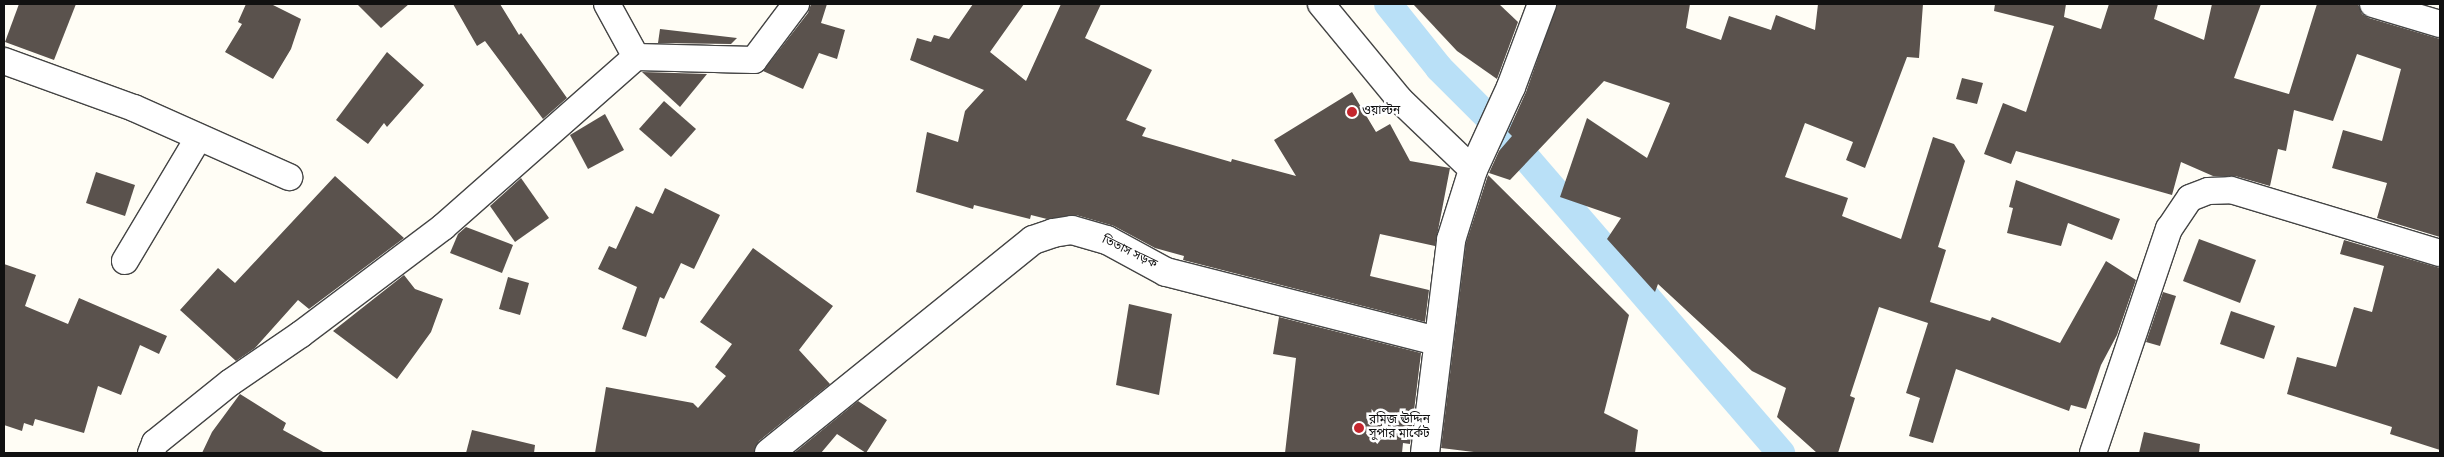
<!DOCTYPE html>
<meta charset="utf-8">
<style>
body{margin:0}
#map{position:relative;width:2444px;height:457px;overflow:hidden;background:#fffdf5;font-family:Georgia,"Noto Sans Bengali",serif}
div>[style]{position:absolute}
.canal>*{height:28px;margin:-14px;padding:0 14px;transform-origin:14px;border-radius:14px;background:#b9e0f7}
.building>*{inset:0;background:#5a524d}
.roads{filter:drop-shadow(1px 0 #444) drop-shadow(-1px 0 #444) drop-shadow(0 1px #444) drop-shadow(0 -1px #444)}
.minor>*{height:26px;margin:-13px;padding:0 13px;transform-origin:13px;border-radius:13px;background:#fff}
.tertiary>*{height:28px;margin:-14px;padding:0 14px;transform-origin:14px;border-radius:14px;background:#fff}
.dots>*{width:14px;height:14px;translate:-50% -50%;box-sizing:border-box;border:2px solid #fff;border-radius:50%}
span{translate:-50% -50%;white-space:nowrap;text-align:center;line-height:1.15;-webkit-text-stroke:5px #fff;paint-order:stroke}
.poi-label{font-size:12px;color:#111}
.left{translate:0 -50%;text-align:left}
.street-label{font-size:12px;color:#111}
.frame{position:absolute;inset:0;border:5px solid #111;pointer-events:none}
</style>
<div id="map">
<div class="canal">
<div style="left:1388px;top:4px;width:82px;rotate:51.4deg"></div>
<div style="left:1439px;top:68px;width:100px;rotate:45deg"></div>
<div style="left:1510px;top:139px;width:415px;rotate:49.2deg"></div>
</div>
<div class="building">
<div style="clip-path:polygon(19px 4px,76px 4px,54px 60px,5px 42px)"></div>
<div style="clip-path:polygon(246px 4px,271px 4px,301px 19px,291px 49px,273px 79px,225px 52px,242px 24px,238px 22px)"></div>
<div style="clip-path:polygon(357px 4px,409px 4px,381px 28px)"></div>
<div style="clip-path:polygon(453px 4px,500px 4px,519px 35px,521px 33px,567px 98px,543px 119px,485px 41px,477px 46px)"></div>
<div style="clip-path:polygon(811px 4px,827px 4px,821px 23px,845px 30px,837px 59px,819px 53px,803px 89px,763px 71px,808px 13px)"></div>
<div style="clip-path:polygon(973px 4px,1024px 4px,990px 52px,1026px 81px,1061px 4px,1101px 4px,1085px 38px,1152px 70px,1126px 120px,1146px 128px,1142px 136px,1231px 162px,1232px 159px,1296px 176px,1274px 140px,1352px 92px,1376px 132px,1390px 124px,1410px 161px,1450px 168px,1435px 246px,1380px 234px,1370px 276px,1429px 290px,1425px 322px,1183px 260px,1184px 256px,1155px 248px,1114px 226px,1076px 215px,1047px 219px,1031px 215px,1030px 219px,974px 205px,973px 209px,916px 192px,927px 132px,958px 142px,965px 111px,984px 90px,910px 60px,917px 38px,931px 42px,934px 35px,949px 39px)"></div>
<div style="clip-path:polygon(1413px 4px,1499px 4px,1518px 22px,1497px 79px,1457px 51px)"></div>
<div style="clip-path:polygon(1557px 4px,1690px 4px,1686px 28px,1721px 40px,1729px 16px,1771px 30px,1776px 15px,1815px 30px,1818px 4px,1923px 4px,1919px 58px,1907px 57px,1865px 168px,1846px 160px,1853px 142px,1805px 123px,1785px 177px,1848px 198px,1842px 216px,1901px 239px,1933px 137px,1954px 144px,1965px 161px,1938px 247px,1946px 250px,1930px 302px,1990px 321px,1992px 317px,2060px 343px,2106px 261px,2136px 280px,2117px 335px,2101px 365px,2086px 409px,2071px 405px,2069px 411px,1956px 369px,1933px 443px,1909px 436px,1920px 398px,1906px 393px,1928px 323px,1879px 307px,1850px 396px,1855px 398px,1838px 453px,1817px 453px,1777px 417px,1786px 388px,1752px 371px,1658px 284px,1655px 292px,1607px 239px,1621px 218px,1560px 197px,1587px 118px,1647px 158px,1670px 103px,1604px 81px,1510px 180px,1489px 173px,1499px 151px,1512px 136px,1508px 132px,1526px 92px)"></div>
<div style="clip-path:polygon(1995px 4px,2066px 4px,2064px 17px,2101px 29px,2109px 4px,2158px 4px,2154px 19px,2204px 40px,2212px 4px,2261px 4px,2234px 78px,2289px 94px,2317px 4px,2358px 4px,2362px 14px,2369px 18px,2440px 39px,2440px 237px,2377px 218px,2387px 183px,2332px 168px,2343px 130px,2382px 141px,2401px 69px,2357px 54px,2333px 121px,2294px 110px,2286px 151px,2278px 149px,2270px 186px,2235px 176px,2213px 176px,2181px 162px,2172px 195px,2016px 151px,2011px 164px,1984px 154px,2003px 103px,2026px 112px,2054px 26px,1994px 11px)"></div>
<div style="clip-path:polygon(660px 29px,737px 38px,731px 44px,658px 43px)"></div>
<div style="clip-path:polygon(387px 52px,424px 85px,387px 127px,384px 123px,368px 144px,336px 120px)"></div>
<div style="clip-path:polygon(642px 72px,707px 74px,680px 107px)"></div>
<div style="clip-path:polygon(1962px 78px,1983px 83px,1977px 104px,1956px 99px)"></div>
<div style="clip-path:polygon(664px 101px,696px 129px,671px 157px,639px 129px)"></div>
<div style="clip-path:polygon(605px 114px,624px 150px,588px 169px,570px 135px)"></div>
<div style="clip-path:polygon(96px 172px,135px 185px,125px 216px,86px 203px)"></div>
<div style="clip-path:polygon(1488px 175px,1629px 315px,1604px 413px,1638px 430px,1635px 453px,1482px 453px,1441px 448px,1466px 243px)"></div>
<div style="clip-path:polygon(335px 176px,404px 238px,309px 309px,298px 300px,255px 348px,236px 361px,180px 310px,218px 268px,235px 283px)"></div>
<div style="clip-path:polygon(521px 178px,549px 218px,515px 242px,490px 206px)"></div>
<div style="clip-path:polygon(2016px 180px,2120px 219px,2112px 240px,2068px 223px,2061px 246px,2007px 233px,2013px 208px,2009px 207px)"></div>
<div style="clip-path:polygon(665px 188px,720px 215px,694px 269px,681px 263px,664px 299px,660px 297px,646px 337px,622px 329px,637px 287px,598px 269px,609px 246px,616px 249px,636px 206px,653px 214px)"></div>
<div style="clip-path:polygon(466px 227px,513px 245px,502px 273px,450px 253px,458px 234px)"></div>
<div style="clip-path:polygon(2199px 239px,2256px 260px,2240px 303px,2183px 281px)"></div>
<div style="clip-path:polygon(2344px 240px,2440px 268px,2440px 450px,2390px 434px,2392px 427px,2287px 394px,2297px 357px,2336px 367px,2354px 307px,2372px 312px,2384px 266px,2340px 254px)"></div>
<div style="clip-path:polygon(753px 248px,833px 306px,799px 350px,830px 384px,759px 441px,754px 453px,595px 453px,606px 387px,693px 403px,698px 408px,726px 376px,715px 367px,732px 344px,700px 322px)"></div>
<div style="clip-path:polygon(4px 264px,36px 275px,25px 306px,68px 324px,79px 298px,167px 336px,159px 354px,140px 345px,121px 395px,98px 386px,84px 433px,35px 419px,33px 426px,24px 423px,22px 431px,4px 425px)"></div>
<div style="clip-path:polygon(404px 275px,415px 289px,443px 299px,431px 332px,397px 379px,333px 331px)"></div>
<div style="clip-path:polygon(508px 277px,529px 283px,520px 315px,499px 309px)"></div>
<div style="clip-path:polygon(2163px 292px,2176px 296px,2160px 346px,2146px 342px)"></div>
<div style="clip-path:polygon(1129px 304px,1172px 314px,1159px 395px,1116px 385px)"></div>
<div style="clip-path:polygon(2231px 311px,2275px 326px,2264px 359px,2220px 344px)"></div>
<div style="clip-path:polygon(1279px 317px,1421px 353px,1410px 444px,1403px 443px,1402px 453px,1285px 453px,1296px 358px,1273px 354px)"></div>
<div style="clip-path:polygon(240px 394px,286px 423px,283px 430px,325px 453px,202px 453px,212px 432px)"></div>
<div style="clip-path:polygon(858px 401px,887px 420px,866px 453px,837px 434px,821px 453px,794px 453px)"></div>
<div style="clip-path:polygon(472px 430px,535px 445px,534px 453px,466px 453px)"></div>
<div style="clip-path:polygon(2144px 432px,2200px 444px,2199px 453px,2139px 453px)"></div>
</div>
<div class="roads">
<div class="minor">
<div style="left:1321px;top:4px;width:124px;rotate:50.5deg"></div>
<div style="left:1400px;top:100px;width:101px;rotate:43.8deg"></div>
<div style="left:2373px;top:4px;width:70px;rotate:16.6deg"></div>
<div style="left:636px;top:57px;width:118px;rotate:1.5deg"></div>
<div style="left:754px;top:60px;width:70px;rotate:-53.1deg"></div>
<div style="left:4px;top:61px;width:138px;rotate:19.9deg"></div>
<div style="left:134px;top:108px;width:170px;rotate:24deg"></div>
<div style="left:125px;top:261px;width:144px;rotate:-59.2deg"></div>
<div style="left:151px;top:453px;width:11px;rotate:-68deg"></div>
<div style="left:155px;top:443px;width:97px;rotate:-38.8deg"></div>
<div style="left:231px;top:382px;width:85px;rotate:-34.4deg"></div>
<div style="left:301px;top:334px;width:178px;rotate:-37deg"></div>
<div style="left:443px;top:227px;width:257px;rotate:-41.4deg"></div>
<div style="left:636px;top:57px;width:60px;rotate:-118.7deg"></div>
<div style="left:2093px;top:453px;width:237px;rotate:-71.3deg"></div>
<div style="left:2169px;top:229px;width:37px;rotate:-56deg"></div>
<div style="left:2190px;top:198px;width:19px;rotate:-21deg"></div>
<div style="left:2208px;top:191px;width:23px;rotate:-2deg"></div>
<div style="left:2231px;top:190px;width:218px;rotate:16.8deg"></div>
</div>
<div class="tertiary">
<div style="left:769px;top:453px;width:339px;rotate:-38.9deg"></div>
<div style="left:1033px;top:240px;width:21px;rotate:-19deg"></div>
<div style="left:1053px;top:233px;width:19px;rotate:-9deg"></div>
<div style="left:1072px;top:230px;width:36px;rotate:16deg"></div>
<div style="left:1107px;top:240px;width:67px;rotate:28.5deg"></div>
<div style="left:1166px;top:272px;width:279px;rotate:14.3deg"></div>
<div style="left:1425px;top:453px;width:215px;rotate:-83deg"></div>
<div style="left:1451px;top:240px;width:73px;rotate:-72.6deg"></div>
<div style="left:1473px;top:170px;width:91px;rotate:-65.4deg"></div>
<div style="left:1511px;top:87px;width:89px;rotate:-69.5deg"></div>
</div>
</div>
<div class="dots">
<div style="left:1352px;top:112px;background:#c4262e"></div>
<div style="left:1359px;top:428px;background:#c4262e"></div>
</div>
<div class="poi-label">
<span class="left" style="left:1362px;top:112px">ওয়াল্টন</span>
<span class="left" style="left:1369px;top:428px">রমিজ ঊদ্দিন<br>সুপার মার্কেট</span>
</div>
<div class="street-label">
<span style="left:1129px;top:253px;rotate:26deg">তিতাস সড়ক</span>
</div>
<div class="frame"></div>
</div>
